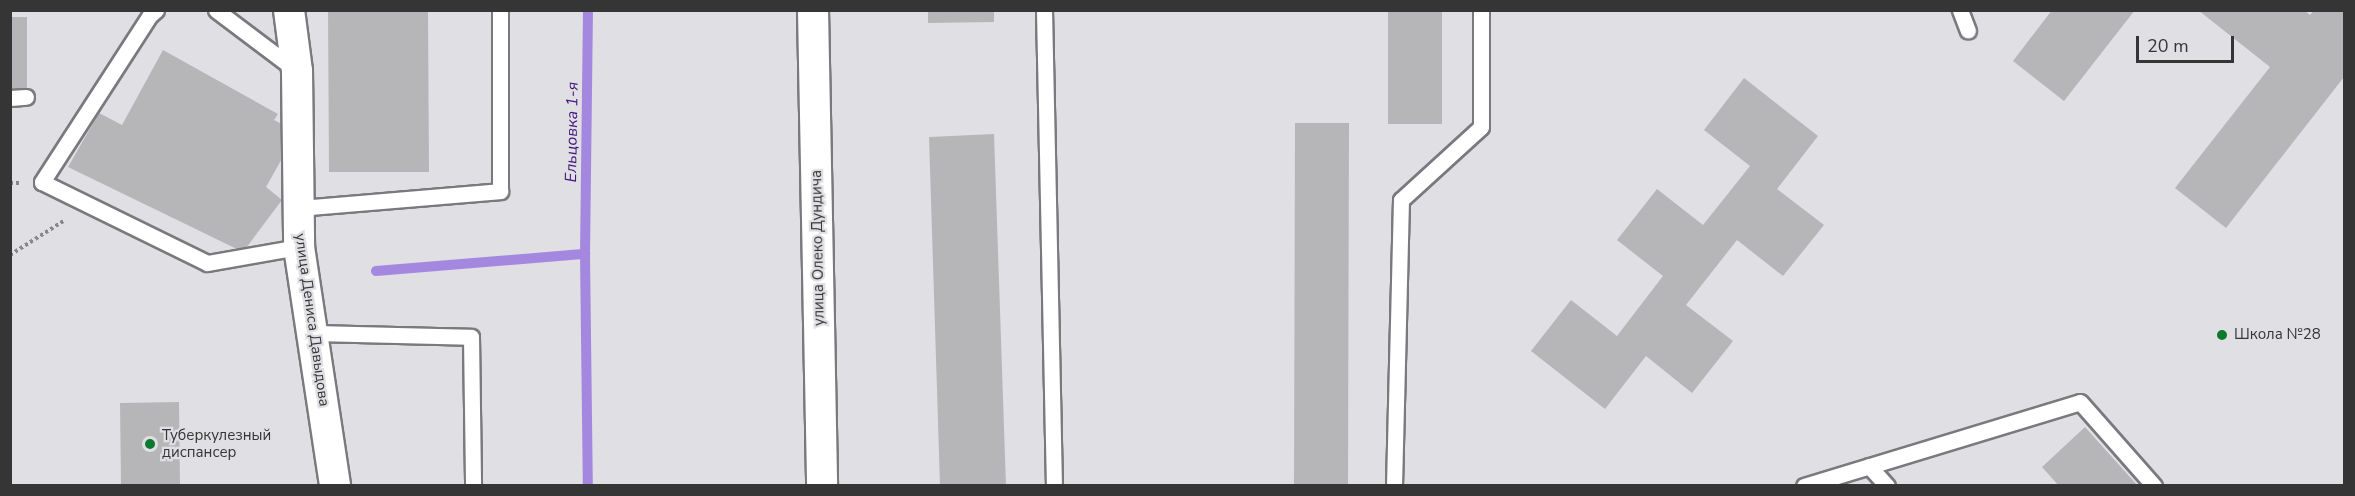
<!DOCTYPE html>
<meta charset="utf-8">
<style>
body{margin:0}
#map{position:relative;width:2355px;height:496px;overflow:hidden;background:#e0dfe3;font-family:"Nunito Sans",sans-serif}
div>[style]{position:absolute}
.stream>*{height:10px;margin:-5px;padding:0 5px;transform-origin:5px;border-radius:5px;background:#a488df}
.building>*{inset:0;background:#b6b6b9}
.path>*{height:4px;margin-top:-2px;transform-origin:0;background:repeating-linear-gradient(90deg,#88888a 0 3px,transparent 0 6px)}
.roads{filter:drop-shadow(2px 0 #7a797d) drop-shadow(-2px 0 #7a797d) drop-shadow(0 2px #7a797d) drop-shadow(0 -2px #7a797d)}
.lane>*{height:15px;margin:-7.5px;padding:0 7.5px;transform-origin:7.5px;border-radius:7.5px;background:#fff}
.street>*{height:30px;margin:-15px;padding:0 15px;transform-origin:15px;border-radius:15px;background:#fff}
.dots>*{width:16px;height:16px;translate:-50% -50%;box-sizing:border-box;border:3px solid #e0dfe3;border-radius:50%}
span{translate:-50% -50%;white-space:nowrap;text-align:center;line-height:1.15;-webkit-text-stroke:4.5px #e0dfe3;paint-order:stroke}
.street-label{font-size:15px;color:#353536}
.poi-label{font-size:15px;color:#353536}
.left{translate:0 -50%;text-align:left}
.water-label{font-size:16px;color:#42137a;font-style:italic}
.frame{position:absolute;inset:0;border:12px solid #353536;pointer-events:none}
.scale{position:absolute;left:2136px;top:36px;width:98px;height:27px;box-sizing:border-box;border:3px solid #353536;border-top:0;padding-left:8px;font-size:18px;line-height:21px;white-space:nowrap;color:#353536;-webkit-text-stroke:4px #e0dfe3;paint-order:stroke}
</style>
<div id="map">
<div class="stream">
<div style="left:585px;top:254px;width:232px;rotate:89.3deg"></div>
<div style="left:376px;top:271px;width:210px;rotate:-4.7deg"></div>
<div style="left:585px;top:254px;width:244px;rotate:-89.3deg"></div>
</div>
<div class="building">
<div style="clip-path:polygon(328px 10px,428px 10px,429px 172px,329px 172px)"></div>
<div style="clip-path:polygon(928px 10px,994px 10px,994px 22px,928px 23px)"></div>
<div style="clip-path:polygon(1388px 10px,1442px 10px,1442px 124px,1388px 124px)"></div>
<div style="clip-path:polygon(2052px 10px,2135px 10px,2064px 101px,2013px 61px)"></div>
<div style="clip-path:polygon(2198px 10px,2304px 10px,2310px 15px,2314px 10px,2344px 10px,2344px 77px,2226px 228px,2175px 188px,2270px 67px)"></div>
<div style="clip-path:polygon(10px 17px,27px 17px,27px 91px,10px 91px)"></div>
<div style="clip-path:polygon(163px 50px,278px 114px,274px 120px,297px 132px,266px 187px,282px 200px,243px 252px,68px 167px,99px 113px,122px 125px)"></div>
<div style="clip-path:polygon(1744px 78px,1818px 136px,1777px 189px,1824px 225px,1783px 276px,1737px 240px,1686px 305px,1733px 341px,1692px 393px,1646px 356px,1605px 409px,1531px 351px,1571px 300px,1617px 336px,1663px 276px,1617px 240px,1657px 189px,1703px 225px,1750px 166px,1704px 130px)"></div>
<div style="clip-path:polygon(1295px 123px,1349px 123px,1348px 486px,1294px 486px)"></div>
<div style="clip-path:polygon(994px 134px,1006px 486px,940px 486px,929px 137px)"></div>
<div style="clip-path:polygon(179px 402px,180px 486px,121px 486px,120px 403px)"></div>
<div style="clip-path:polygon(2085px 427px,2120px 466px,2138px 486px,2059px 486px,2042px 467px)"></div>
</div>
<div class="path">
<div style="left:10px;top:183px;width:10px"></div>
<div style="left:10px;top:255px;width:65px;rotate:-32.5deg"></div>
</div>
<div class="roads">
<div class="lane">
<div style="left:156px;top:10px;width:8px;rotate:140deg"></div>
<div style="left:150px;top:15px;width:199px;rotate:122.9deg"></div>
<div style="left:42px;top:182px;width:184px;rotate:26.1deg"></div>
<div style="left:207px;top:263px;width:93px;rotate:-9.9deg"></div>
<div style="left:216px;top:10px;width:101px;rotate:37deg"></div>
<div style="left:1044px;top:10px;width:476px;rotate:88.8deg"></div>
<div style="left:1960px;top:10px;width:22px;rotate:69deg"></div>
<div style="left:10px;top:98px;width:16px;rotate:-4deg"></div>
<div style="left:299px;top:208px;width:202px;rotate:-4.8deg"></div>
<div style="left:500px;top:191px;width:181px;rotate:-90deg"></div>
<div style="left:312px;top:333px;width:159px;rotate:1.4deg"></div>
<div style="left:471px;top:337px;width:149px;rotate:89.2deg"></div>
<div style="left:1869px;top:466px;width:27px;rotate:48deg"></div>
<div style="left:1394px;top:486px;width:286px;rotate:-88.6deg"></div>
<div style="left:1401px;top:200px;width:108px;rotate:-42.4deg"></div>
<div style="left:1481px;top:127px;width:117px;rotate:-90deg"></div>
<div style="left:1804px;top:486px;width:288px;rotate:-16.9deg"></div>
<div style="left:2080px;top:402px;width:112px;rotate:48.6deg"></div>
</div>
<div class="street">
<div style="left:289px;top:10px;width:62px;rotate:82.5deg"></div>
<div style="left:297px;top:71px;width:176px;rotate:89.3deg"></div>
<div style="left:299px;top:247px;width:242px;rotate:81.4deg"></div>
<div style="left:813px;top:10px;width:476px;rotate:88.9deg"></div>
</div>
</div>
<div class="dots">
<div style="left:2222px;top:335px;background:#0b792e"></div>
<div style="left:150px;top:444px;background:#0b792e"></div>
</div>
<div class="street-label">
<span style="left:818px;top:248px;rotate:-91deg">улица Олеко Дундича</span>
<span style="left:312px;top:320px;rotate:82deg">улица Дениса Давыдова</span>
</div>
<div class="poi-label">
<span class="left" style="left:2234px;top:335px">Школа №28</span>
<span class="left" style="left:162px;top:444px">Туберкулезный<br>диспансер</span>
</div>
<div class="water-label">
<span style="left:572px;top:132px;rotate:-89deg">Ельцовка 1-я</span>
</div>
<div class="frame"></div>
<div class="scale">20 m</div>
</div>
